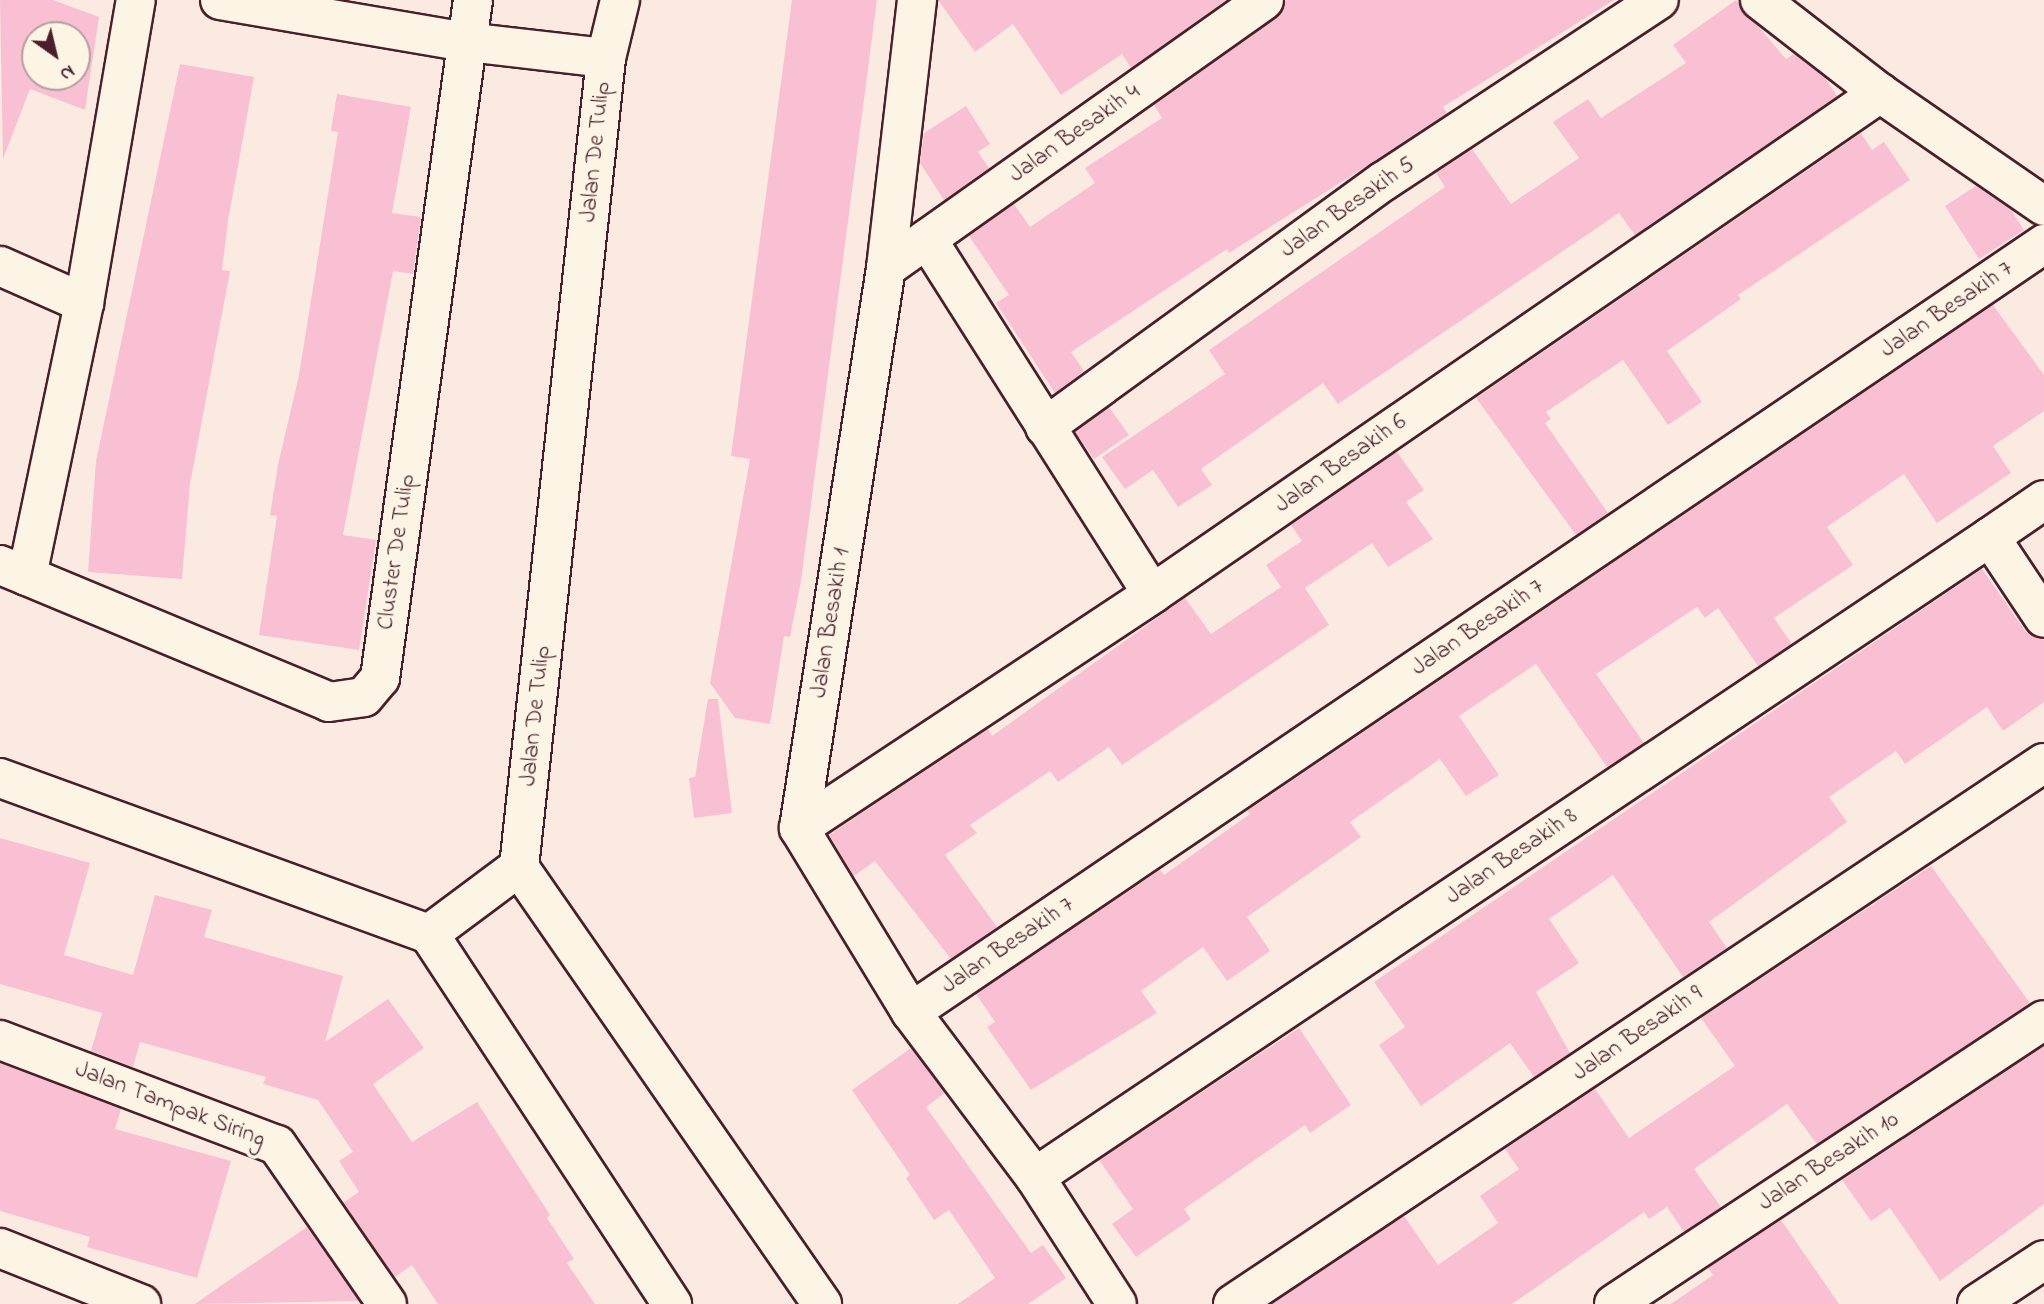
<!DOCTYPE html>
<style>
body{margin:0}
#map{position:relative;width:2044px;height:1304px;overflow:hidden;background:#fbeae1;font-family:"Indie Flower",sans-serif}
div>[style]{position:absolute}
.building>*{inset:0;background:#f9c0d3}
.roads{filter:drop-shadow(2px 0 #4a1f2b) drop-shadow(-2px 0 #4a1f2b) drop-shadow(0 2px #4a1f2b) drop-shadow(0 -2px #4a1f2b)}
.minor>*{height:38px;margin:-19px;padding:0 19px;transform-origin:19px;border-radius:19px;background:#fcf5e5}
span{translate:-50% -50%;white-space:nowrap;text-align:center;line-height:1.15;-webkit-text-stroke:7px #fcf5e5;paint-order:stroke}
.street-label{font-size:24px;color:#4a1f2b}
.north{position:absolute;left:21px;top:21px;width:70px;height:70px;box-sizing:border-box;background:#fcf5e5;border:2px solid #b59f9b;border-radius:50%;rotate:146deg;font-size:19px;font-weight:700;line-height:28px;text-align:center;color:#4a1f2b}
.north::after{content:'';display:block;margin:auto;width:24px;height:32px;background:#4a1f2b;clip-path:polygon(50% 0,100% 100%,50% 72%,0 100%)}
</style>
<div id="map">
<div class="building">
<div style="clip-path:polygon(evenodd,0 0,53px 0,99px 17px,85px 110px,30px 89px,3px 159px,0 0,35px 35px,77px 35px,77px 77px,35px 77px,35px 35px)"></div>
<div style="clip-path:polygon(792px 0,877px 0,801px 581px,790px 637px,784px 636px,770px 724px,735px 718px,710px 683px,750px 459px,731px 456px)"></div>
<div style="clip-path:polygon(938px 0,1226px 0,1131px 68px,1122px 54px,1061px 95px,1013px 24px,975px 52px)"></div>
<div style="clip-path:polygon(1286px 0,1614px 0,1443px 107px,1447px 113px,1370px 164px,1229px 253px,1227px 249px,1071px 352px,1084px 371px,1055px 393px,996px 303px,1009px 295px,969px 236px,1014px 204px,1030px 227px,1095px 183px,1085px 168px,1162px 118px,1154px 105px,1277px 18px)"></div>
<div style="clip-path:polygon(1736px 0,1786px 59px,1794px 54px,1825px 78px,1837px 96px,1635px 235px,1619px 213px,1338px 404px,1323px 383px,1201px 469px,1212px 485px,1178px 507px,1153px 470px,1125px 489px,1102px 457px,1225px 374px,1209px 350px,1445px 187px,1436px 173px,1472px 149px,1511px 204px,1579px 158px,1553px 122px,1588px 99px,1601px 118px,1686px 63px,1673px 45px)"></div>
<div style="clip-path:polygon(180px 64px,254px 77px,228px 221px,222px 270px,230px 271px,190px 484px,182px 579px,88px 572px,96px 461px)"></div>
<div style="clip-path:polygon(337px 94px,411px 107px,392px 213px,421px 217px,413px 274px,393px 271px,343px 535px,376px 540px,359px 650px,259px 635px,277px 516px,270px 515px,278px 465px,299px 375px,338px 132px,331px 131px)"></div>
<div style="clip-path:polygon(966px 106px,990px 144px,978px 152px,989px 168px,944px 200px,920px 163px,924px 133px)"></div>
<div style="clip-path:polygon(1861px 133px,1872px 150px,1884px 142px,1910px 180px,1738px 295px,1741px 299px,1667px 351px,1702px 402px,1668px 425px,1623px 360px,1546px 412px,1551px 419px,1545px 423px,1608px 513px,1576px 535px,1476px 398px)"></div>
<div style="clip-path:polygon(1976px 186px,2011px 210px,2024px 230px,1979px 259px,1945px 206px)"></div>
<div style="clip-path:polygon(1993px 305px,2044px 375px,2044px 411px,1993px 446px,2011px 473px,1937px 523px,1904px 474px,1827px 527px,1853px 565px,1774px 618px,1792px 644px,1758px 666px,1718px 608px,1705px 618px,1697px 607px,1596px 674px,1644px 743px,1607px 767px,1536px 664px,1459px 716px,1499px 775px,1466px 796px,1440px 759px,1350px 822px,1361px 837px,1247px 917px,1270px 951px,1227px 981px,1203px 947px,1141px 991px,1157px 1013px,1031px 1090px,987px 1027px,995px 1022px,976px 994px,1160px 870px,1164px 875px,1250px 814px,1247px 811px)"></div>
<div style="clip-path:polygon(1109px 407px,1129px 435px,1094px 459px,1075px 432px)"></div>
<div style="clip-path:polygon(1397px 452px,1424px 490px,1406px 502px,1433px 539px,1388px 567px,1372px 543px,1305px 588px,1329px 625px,1122px 765px,1109px 747px,1058px 782px,1050px 771px,970px 825px,977px 833px,945px 855px,997px 927px,951px 959px,875px 861px,854px 876px,829px 835px,988px 729px,992px 736px,1185px 598px,1211px 634px,1281px 587px,1266px 565px,1302px 541px,1291px 525px)"></div>
<div style="clip-path:polygon(1982px 569px,2026px 632px,2044px 640px,2044px 702px,2003px 731px,1987px 707px,1905px 764px,1896px 751px,1829px 797px,1847px 822px,1709px 922px,1727px 948px,1683px 977px,1613px 875px,1549px 919px,1579px 963px,1536px 992px,1570px 1053px,1534px 1077px,1510px 1043px,1421px 1106px,1379px 1045px,1405px 1027px,1374px 982px)"></div>
<div style="clip-path:polygon(708px 699px,718px 699px,732px 813px,694px 818px,689px 778px,695px 777px)"></div>
<div style="clip-path:polygon(0 838px,90px 863px,64px 955px,133px 975px,155px 895px,212px 910px,204px 937px,343px 976px,325px 1042px,388px 999px,424px 1048px,373px 1084px,412px 1142px,477px 1102px,550px 1215px,547px 1218px,574px 1259px,567px 1263px,595px 1304px,438px 1304px,412px 1265px,395px 1277px,343px 1203px,359px 1192px,339px 1161px,353px 1152px,318px 1100px,263px 1084px,266px 1077px,140px 1042px,133px 1067px,91px 1051px,102px 1013px,0 984px)"></div>
<div style="clip-path:polygon(1931px 866px,2030px 1003px,1817px 1144px,1787px 1104px,1694px 1169px,1721px 1207px,1684px 1232px,1667px 1207px,1649px 1219px,1644px 1212px,1512px 1304px,1272px 1304px,1404px 1216px,1438px 1265px,1498px 1223px,1480px 1196px,1519px 1169px,1505px 1149px,1595px 1089px,1629px 1138px,1735px 1066px,1701px 1018px)"></div>
<div style="clip-path:polygon(1299px 1028px,1351px 1105px,1310px 1133px,1305px 1125px,1184px 1209px,1191px 1219px,1136px 1257px,1112px 1224px,1133px 1209px,1099px 1160px)"></div>
<div style="clip-path:polygon(2044px 1046px,2044px 1204px,1940px 1281px,1890px 1208px,1871px 1221px,1842px 1180px)"></div>
<div style="clip-path:polygon(911px 1048px,945px 1093px,926px 1107px,1031px 1253px,1043px 1245px,1066px 1278px,1028px 1304px,958px 1304px,995px 1278px,949px 1210px,934px 1220px,906px 1178px,910px 1175px,852px 1090px)"></div>
<div style="clip-path:polygon(0 1063px,121px 1109px,115px 1129px,231px 1161px,197px 1278px,87px 1247px,90px 1237px,0 1211px)"></div>
<div style="clip-path:polygon(1781px 1220px,1839px 1304px,1671px 1304px,1713px 1275px,1708px 1268px)"></div>
<div style="clip-path:polygon(307px 1227px,359px 1301px,195px 1304px,222px 1285px)"></div>
</div>
<div class="roads">
<div class="minor">
<div style="left:220px;top:0;width:251px;rotate:9.7deg"></div>
<div style="left:467px;top:42px;width:140px;rotate:6.6deg"></div>
<div style="left:917px;top:0;width:270px;rotate:96.6deg"></div>
<div style="left:886px;top:268px;width:567px;rotate:98.83deg"></div>
<div style="left:799px;top:828px;width:215px;rotate:58.7deg"></div>
<div style="left:911px;top:1012px;width:206px;rotate:53.1deg"></div>
<div style="left:1035px;top:1177px;width:151px;rotate:57.2deg"></div>
<div style="left:1760px;top:0;width:152px;rotate:37.8deg"></div>
<div style="left:1880px;top:93px;width:199px;rotate:34.6deg"></div>
<div style="left:927px;top:239px;width:420px;rotate:57.6deg"></div>
<div style="left:0;top:266px;width:92px;rotate:23.8deg"></div>
<div style="left:84px;top:303px;width:307px;rotate:-80.3deg"></div>
<div style="left:886px;top:268px;width:463px;rotate:-35.3deg"></div>
<div style="left:1045px;top:427px;width:419px;rotate:-36deg"></div>
<div style="left:1384px;top:181px;width:329px;rotate:-33.4deg"></div>
<div style="left:2044px;top:500px;width:65px;rotate:145.6deg"></div>
<div style="left:1990px;top:537px;width:97px;rotate:56.3deg"></div>
<div style="left:0;top:565px;width:29px;rotate:22deg"></div>
<div style="left:27px;top:576px;width:279px;rotate:-78.2deg"></div>
<div style="left:27px;top:576px;width:327px;rotate:22.6deg"></div>
<div style="left:329px;top:702px;width:35px;rotate:-8deg"></div>
<div style="left:364px;top:697px;width:25px;rotate:-50deg"></div>
<div style="left:380px;top:678px;width:684px;rotate:-82.19deg"></div>
<div style="left:0;top:778px;width:456px;rotate:20deg"></div>
<div style="left:429px;top:934px;width:112px;rotate:-36.7deg"></div>
<div style="left:519px;top:867px;width:814px;rotate:-83.86deg"></div>
<div style="left:606px;top:58px;width:60px;rotate:-76.4deg"></div>
<div style="left:799px;top:828px;width:424px;rotate:-33.5deg"></div>
<div style="left:1152px;top:594px;width:884px;rotate:-34.54deg"></div>
<div style="left:519px;top:867px;width:532px;rotate:55.26deg"></div>
<div style="left:429px;top:934px;width:443px;rotate:56.7deg"></div>
<div style="left:911px;top:1012px;width:1369px;rotate:-34.13deg"></div>
<div style="left:0;top:1040px;width:296px;rotate:20.8deg"></div>
<div style="left:277px;top:1145px;width:193px;rotate:55.3deg"></div>
<div style="left:1035px;top:1177px;width:1150px;rotate:-33.83deg"></div>
<div style="left:0;top:1248px;width:152px;rotate:21.7deg"></div>
<div style="left:1233px;top:1304px;width:975px;rotate:-33.71deg"></div>
<div style="left:1614px;top:1304px;width:515px;rotate:-33.44deg"></div>
<div style="left:1977px;top:1304px;width:80px;rotate:-33.3deg"></div>
</div>
</div>
<div class="street-label">
<span style="left:1075px;top:134px;rotate:-35deg">Jalan Besakih 4</span>
<span style="left:596px;top:152px;rotate:-84deg">Jalan De Tulip</span>
<span style="left:1348px;top:208px;rotate:-35deg">Jalan Besakih 5</span>
<span style="left:1947px;top:310px;rotate:-34deg">Jalan Besakih 7</span>
<span style="left:1341px;top:464px;rotate:-35deg">Jalan Besakih 6</span>
<span style="left:397px;top:552px;rotate:-82deg">Cluster De Tulip</span>
<span style="left:831px;top:623px;rotate:-81deg">Jalan Besakih 1</span>
<span style="left:1478px;top:628px;rotate:-34deg">Jalan Besakih 7</span>
<span style="left:536px;top:716px;rotate:-84deg">Jalan De Tulip</span>
<span style="left:1512px;top:857px;rotate:-34deg">Jalan Besakih 8</span>
<span style="left:1008px;top:946px;rotate:-34deg">Jalan Besakih 7</span>
<span style="left:1638px;top:1034px;rotate:-34deg">Jalan Besakih 9</span>
<span style="left:170px;top:1105px;rotate:21deg">Jalan Tampak Siring</span>
<span style="left:1829px;top:1162px;rotate:-33deg">Jalan Besakih 10</span>
</div>
<div class="north">N</div>
</div>
